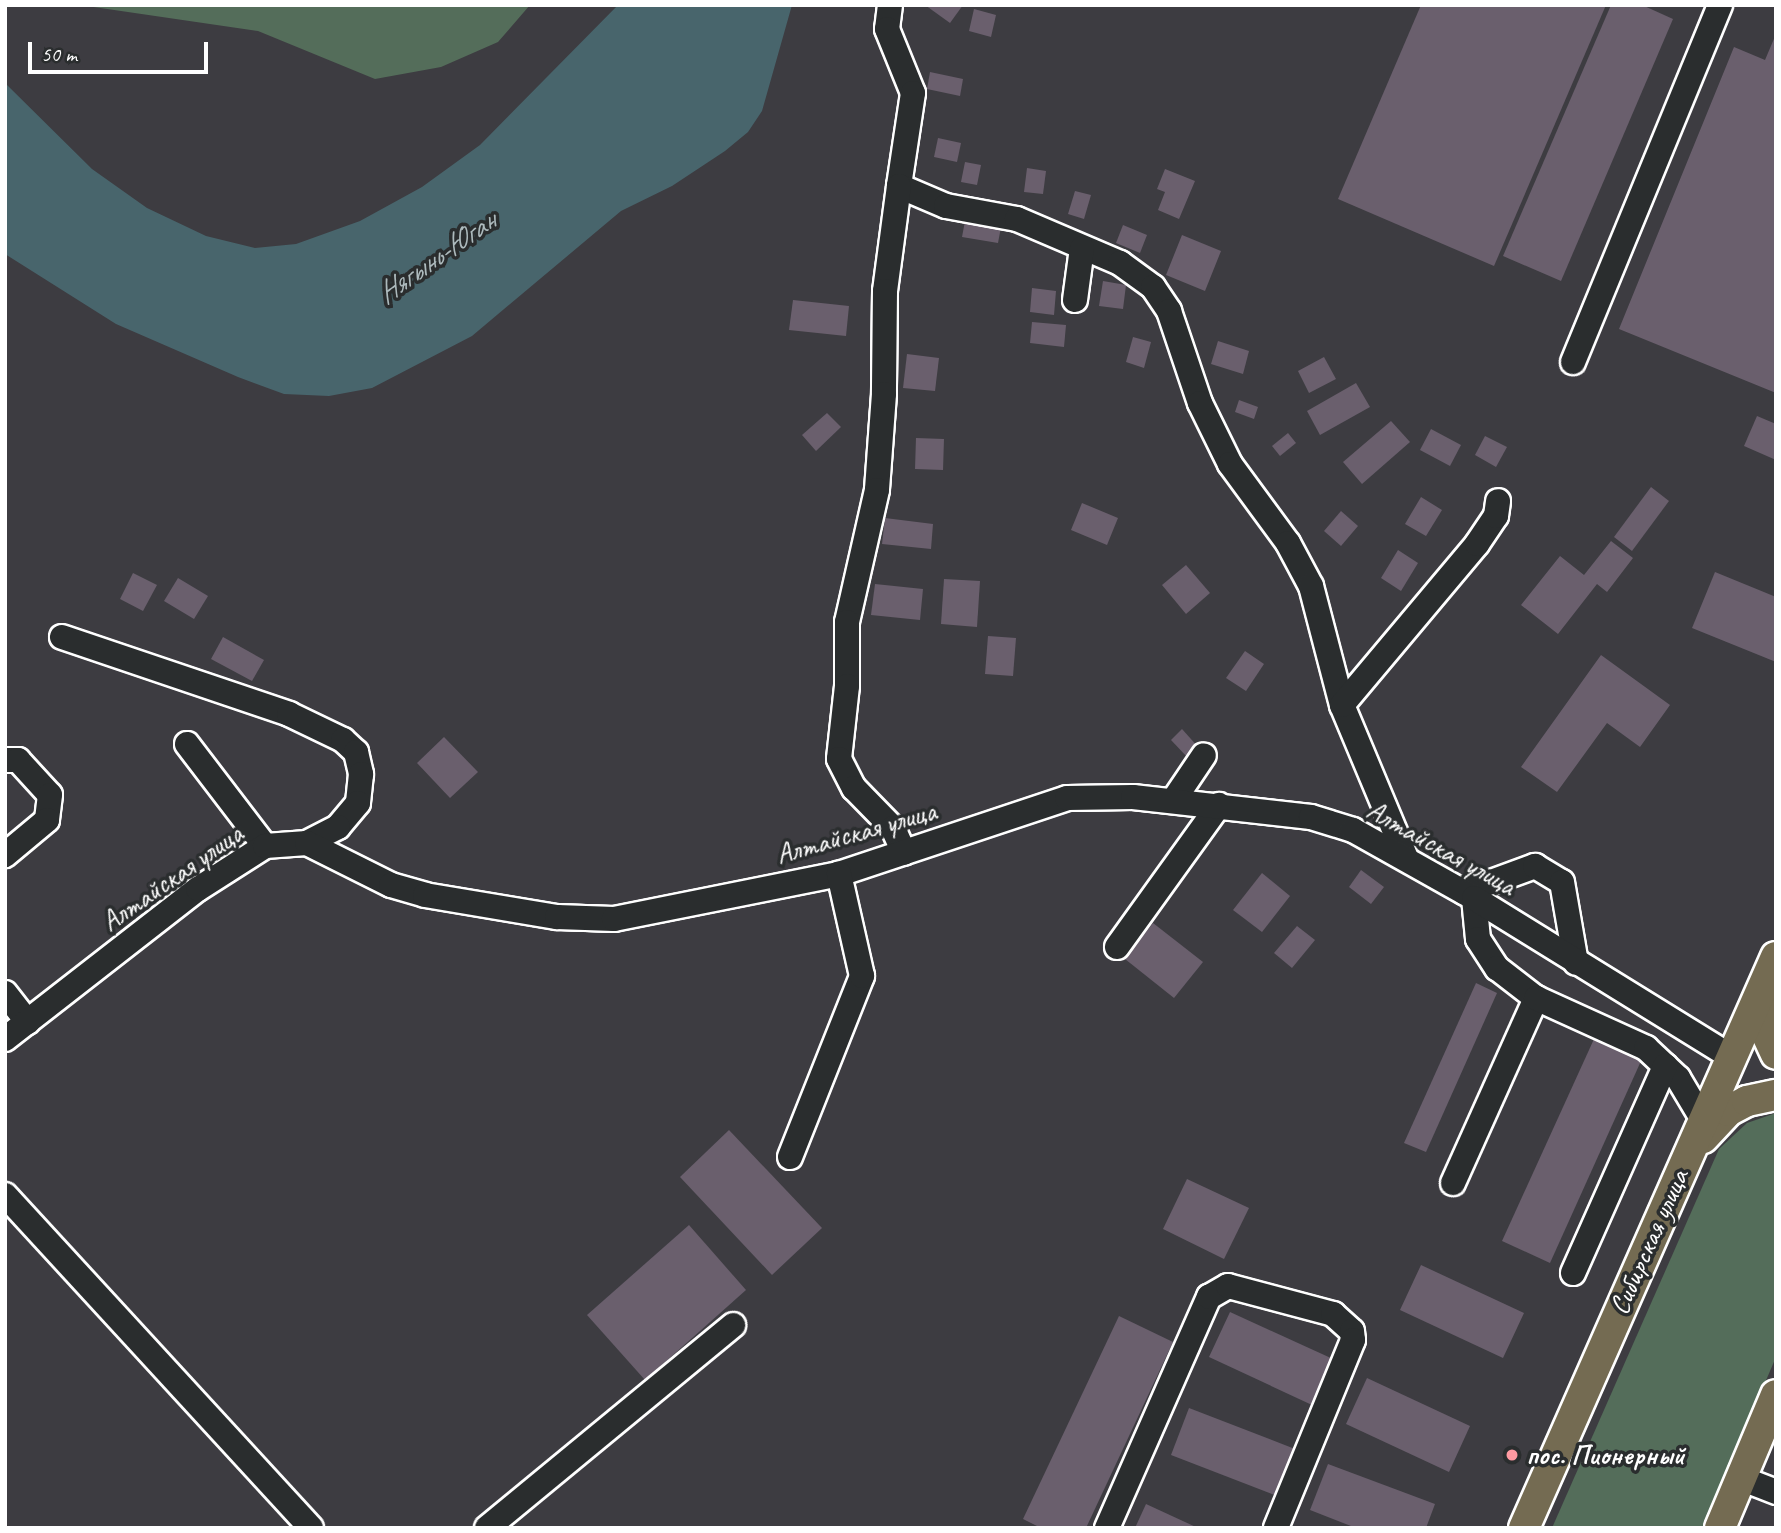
<!DOCTYPE html>
<meta charset="utf-8">
<style>
body{margin:0}
#map{position:relative;width:1781px;height:1533px;overflow:hidden;background:#3d3c41;font-family:Caveat,sans-serif}
div>[style]{position:absolute}
.green>*{inset:0;background:#546d5a}
.water>*{inset:0;background:#48656c}
.building>*{inset:0;background:#6a5f6d}
.roads{filter:drop-shadow(2px 0 #fff) drop-shadow(-2px 0 #fff) drop-shadow(0 2px #fff) drop-shadow(0 -2px #fff)}
.minor>*{height:24px;margin:-12px;padding:0 12px;transform-origin:12px;border-radius:12px;background:#2a2d2e}
.major>*{height:30px;margin:-15px;padding:0 15px;transform-origin:15px;border-radius:15px;background:#746b52}
.dots>*{width:19px;height:19px;translate:-50% -50%;box-sizing:border-box;border:4px solid #2a2d2e;border-radius:50%}
span{translate:-50% -50%;white-space:nowrap;text-align:center;line-height:1.15;-webkit-text-stroke:7px #2a2d2e;paint-order:stroke}
.street-label{font-size:28px;color:#fff}
.poi-label{font-size:28px;color:#fff;font-weight:700}
.left{translate:0 -50%;text-align:left}
.water-label{font-size:30px;color:#adbabd;font-style:italic}
.frame{position:absolute;inset:0;border:7px solid #fff;pointer-events:none}
.scale{position:absolute;left:28px;top:42px;width:180px;height:32px;box-sizing:border-box;border:4px solid #fff;border-top:0;padding-left:9px;font-size:21px;line-height:24px;white-space:nowrap;color:#fff;-webkit-text-stroke:5px #2a2d2e;paint-order:stroke}
</style>
<div id="map">
<div class="green">
<div style="clip-path:polygon(80px 5px,530px 5px,498px 42px,441px 67px,375px 79px,258px 31px)"></div>
<div style="clip-path:polygon(1776px 1113px,1776px 1357px,1703px 1528px,1552px 1528px,1719px 1149px,1747px 1123px)"></div>
</div>
<div class="water">
<div style="clip-path:polygon(618px 5px,792px 5px,762px 111px,748px 132px,725px 151px,672px 186px,621px 211px,472px 336px,372px 388px,329px 396px,284px 394px,238px 377px,116px 324px,5px 254px,5px 83px,92px 169px,147px 208px,206px 236px,255px 248px,296px 244px,360px 221px,422px 187px,480px 145px)"></div>
</div>
<div class="building">
<div style="clip-path:polygon(925px 5px,963px 5px,950px 23px)"></div>
<div style="clip-path:polygon(1421px 5px,1606px 5px,1494px 266px,1338px 199px)"></div>
<div style="clip-path:polygon(1611px 5px,1642px 5px,1673px 19px,1561px 281px,1503px 256px)"></div>
<div style="clip-path:polygon(974px 9px,996px 15px,991px 37px,969px 31px)"></div>
<div style="clip-path:polygon(1776px 34px,1776px 393px,1619px 329px,1734px 47px,1765px 60px)"></div>
<div style="clip-path:polygon(930px 72px,963px 79px,960px 96px,927px 89px)"></div>
<div style="clip-path:polygon(938px 138px,961px 143px,957px 162px,934px 157px)"></div>
<div style="clip-path:polygon(965px 162px,981px 165px,977px 185px,961px 182px)"></div>
<div style="clip-path:polygon(1027px 168px,1046px 171px,1043px 194px,1024px 192px)"></div>
<div style="clip-path:polygon(1165px 169px,1195px 181px,1179px 219px,1158px 210px,1165px 192px,1157px 189px)"></div>
<div style="clip-path:polygon(1075px 191px,1091px 195px,1084px 219px,1068px 214px)"></div>
<div style="clip-path:polygon(965px 221px,1001px 227px,998px 243px,962px 237px)"></div>
<div style="clip-path:polygon(1123px 225px,1147px 235px,1140px 253px,1116px 243px)"></div>
<div style="clip-path:polygon(1182px 235px,1221px 251px,1205px 291px,1166px 275px)"></div>
<div style="clip-path:polygon(1103px 281px,1126px 285px,1123px 309px,1099px 306px)"></div>
<div style="clip-path:polygon(1032px 288px,1056px 291px,1054px 315px,1030px 312px)"></div>
<div style="clip-path:polygon(793px 300px,849px 306px,846px 336px,789px 330px)"></div>
<div style="clip-path:polygon(1032px 322px,1066px 325px,1064px 347px,1030px 343px)"></div>
<div style="clip-path:polygon(1133px 337px,1151px 342px,1144px 368px,1126px 362px)"></div>
<div style="clip-path:polygon(1218px 341px,1249px 351px,1243px 374px,1211px 364px)"></div>
<div style="clip-path:polygon(907px 354px,939px 358px,935px 391px,903px 388px)"></div>
<div style="clip-path:polygon(1324px 357px,1336px 379px,1309px 393px,1298px 371px)"></div>
<div style="clip-path:polygon(1356px 383px,1370px 407px,1320px 435px,1307px 411px)"></div>
<div style="clip-path:polygon(1239px 400px,1258px 407px,1254px 419px,1235px 412px)"></div>
<div style="clip-path:polygon(827px 413px,841px 427px,816px 451px,802px 435px)"></div>
<div style="clip-path:polygon(1757px 416px,1776px 424px,1776px 460px,1744px 446px)"></div>
<div style="clip-path:polygon(1391px 421px,1410px 442px,1362px 484px,1343px 462px)"></div>
<div style="clip-path:polygon(1431px 429px,1461px 445px,1450px 466px,1420px 450px)"></div>
<div style="clip-path:polygon(1288px 433px,1296px 443px,1280px 456px,1272px 446px)"></div>
<div style="clip-path:polygon(1485px 436px,1507px 447px,1496px 467px,1475px 455px)"></div>
<div style="clip-path:polygon(916px 438px,944px 439px,943px 470px,915px 469px)"></div>
<div style="clip-path:polygon(1651px 487px,1669px 501px,1632px 551px,1614px 537px)"></div>
<div style="clip-path:polygon(1421px 497px,1442px 510px,1426px 536px,1405px 524px)"></div>
<div style="clip-path:polygon(1082px 503px,1118px 518px,1107px 545px,1071px 530px)"></div>
<div style="clip-path:polygon(1341px 511px,1358px 526px,1341px 546px,1324px 531px)"></div>
<div style="clip-path:polygon(885px 518px,933px 524px,931px 549px,882px 544px)"></div>
<div style="clip-path:polygon(1611px 541px,1633px 558px,1607px 592px,1597px 584px,1558px 634px,1521px 605px,1560px 556px,1584px 575px)"></div>
<div style="clip-path:polygon(1398px 550px,1418px 563px,1401px 591px,1381px 578px)"></div>
<div style="clip-path:polygon(1186px 565px,1210px 593px,1186px 614px,1162px 585px)"></div>
<div style="clip-path:polygon(1715px 572px,1776px 597px,1776px 662px,1692px 628px)"></div>
<div style="clip-path:polygon(133px 573px,157px 585px,143px 611px,120px 599px)"></div>
<div style="clip-path:polygon(178px 578px,208px 596px,194px 619px,164px 601px)"></div>
<div style="clip-path:polygon(944px 579px,980px 581px,977px 627px,941px 624px)"></div>
<div style="clip-path:polygon(875px 584px,923px 589px,920px 620px,871px 615px)"></div>
<div style="clip-path:polygon(988px 636px,1016px 638px,1013px 676px,985px 674px)"></div>
<div style="clip-path:polygon(223px 637px,264px 660px,252px 681px,211px 659px)"></div>
<div style="clip-path:polygon(1245px 651px,1264px 664px,1246px 691px,1226px 678px)"></div>
<div style="clip-path:polygon(1601px 655px,1670px 705px,1640px 747px,1607px 723px,1557px 792px,1521px 767px)"></div>
<div style="clip-path:polygon(1182px 729px,1199px 748px,1188px 758px,1171px 740px)"></div>
<div style="clip-path:polygon(444px 737px,478px 772px,450px 798px,417px 763px)"></div>
<div style="clip-path:polygon(1361px 870px,1384px 887px,1371px 904px,1349px 887px)"></div>
<div style="clip-path:polygon(1262px 873px,1290px 896px,1262px 932px,1233px 910px)"></div>
<div style="clip-path:polygon(1153px 923px,1203px 962px,1174px 998px,1125px 959px)"></div>
<div style="clip-path:polygon(1297px 926px,1315px 940px,1292px 968px,1274px 953px)"></div>
<div style="clip-path:polygon(1476px 983px,1497px 993px,1426px 1152px,1404px 1143px)"></div>
<div style="clip-path:polygon(1594px 1039px,1641px 1061px,1550px 1263px,1502px 1241px)"></div>
<div style="clip-path:polygon(729px 1130px,822px 1228px,772px 1275px,680px 1177px)"></div>
<div style="clip-path:polygon(1187px 1179px,1249px 1208px,1224px 1259px,1163px 1229px)"></div>
<div style="clip-path:polygon(689px 1225px,746px 1290px,645px 1380px,587px 1315px)"></div>
<div style="clip-path:polygon(1421px 1265px,1524px 1313px,1503px 1358px,1400px 1310px)"></div>
<div style="clip-path:polygon(1230px 1312px,1333px 1359px,1312px 1405px,1209px 1357px)"></div>
<div style="clip-path:polygon(1119px 1316px,1173px 1342px,1086px 1528px,1041px 1528px,1023px 1519px)"></div>
<div style="clip-path:polygon(1367px 1378px,1470px 1426px,1449px 1472px,1346px 1424px)"></div>
<div style="clip-path:polygon(1189px 1408px,1295px 1449px,1277px 1496px,1171px 1455px)"></div>
<div style="clip-path:polygon(1328px 1464px,1435px 1504px,1426px 1528px,1356px 1528px,1310px 1510px)"></div>
<div style="clip-path:polygon(1146px 1504px,1198px 1528px,1135px 1528px)"></div>
</div>
<div class="roads">
<div class="minor">
<div style="left:890px;top:5px;width:24px;rotate:97deg"></div>
<div style="left:887px;top:29px;width:69px;rotate:67.9deg"></div>
<div style="left:913px;top:93px;width:94px;rotate:98.6deg"></div>
<div style="left:899px;top:186px;width:51px;rotate:23.1deg"></div>
<div style="left:946px;top:206px;width:72px;rotate:10.4deg"></div>
<div style="left:1017px;top:219px;width:112px;rotate:23.1deg"></div>
<div style="left:1120px;top:263px;width:41px;rotate:36deg"></div>
<div style="left:1153px;top:287px;width:29px;rotate:56deg"></div>
<div style="left:1169px;top:311px;width:97px;rotate:71.4deg"></div>
<div style="left:1200px;top:403px;width:68px;rotate:63.8deg"></div>
<div style="left:1230px;top:464px;width:98px;rotate:53.7deg"></div>
<div style="left:1288px;top:543px;width:49px;rotate:61.9deg"></div>
<div style="left:1311px;top:586px;width:123px;rotate:75.4deg"></div>
<div style="left:1342px;top:705px;width:166px;rotate:67.3deg"></div>
<div style="left:899px;top:186px;width:106px;rotate:97.6deg"></div>
<div style="left:885px;top:291px;width:103px;rotate:90.6deg"></div>
<div style="left:884px;top:394px;width:96px;rotate:94.2deg"></div>
<div style="left:877px;top:490px;width:135px;rotate:102.8deg"></div>
<div style="left:847px;top:622px;width:64px;rotate:90deg"></div>
<div style="left:847px;top:686px;width:73px;rotate:96.3deg"></div>
<div style="left:839px;top:759px;width:33px;rotate:63deg"></div>
<div style="left:854px;top:788px;width:56px;rotate:45.7deg"></div>
<div style="left:893px;top:828px;width:27px;rotate:66deg"></div>
<div style="left:1075px;top:300px;width:52px;rotate:-82.3deg"></div>
<div style="left:1573px;top:362px;width:386px;rotate:-67.6deg"></div>
<div style="left:62px;top:637px;width:240px;rotate:18.7deg"></div>
<div style="left:289px;top:714px;width:60px;rotate:25.7deg"></div>
<div style="left:343px;top:740px;width:18px;rotate:43deg"></div>
<div style="left:356px;top:752px;width:23px;rotate:77deg"></div>
<div style="left:361px;top:774px;width:29px;rotate:96deg"></div>
<div style="left:358px;top:803px;width:31px;rotate:130deg"></div>
<div style="left:338px;top:827px;width:35px;rotate:153deg"></div>
<div style="left:1342px;top:705px;width:210px;rotate:-50deg"></div>
<div style="left:1477px;top:544px;width:34px;rotate:-56deg"></div>
<div style="left:1496px;top:516px;width:15px;rotate:-82deg"></div>
<div style="left:187px;top:744px;width:128px;rotate:52.6deg"></div>
<div style="left:5px;top:760px;width:13px"></div>
<div style="left:18px;top:760px;width:47px;rotate:47.6deg"></div>
<div style="left:50px;top:795px;width:25px;rotate:97deg"></div>
<div style="left:47px;top:820px;width:55px;rotate:140.2deg"></div>
<div style="left:1173px;top:801px;width:55px;rotate:-56deg"></div>
<div style="left:1464px;top:892px;width:76px;rotate:-20.1deg"></div>
<div style="left:1535px;top:866px;width:31px;rotate:31deg"></div>
<div style="left:1562px;top:882px;width:82px;rotate:80.2deg"></div>
<div style="left:1474px;top:898px;width:41px;rotate:84.4deg"></div>
<div style="left:1478px;top:939px;width:35px;rotate:57deg"></div>
<div style="left:1497px;top:968px;width:49px;rotate:37.6deg"></div>
<div style="left:1117px;top:947px;width:175px;rotate:-54.3deg"></div>
<div style="left:5px;top:993px;width:37px;rotate:52deg"></div>
<div style="left:5px;top:1039px;width:244px;rotate:-37.9deg"></div>
<div style="left:198px;top:889px;width:80px;rotate:-32.7deg"></div>
<div style="left:265px;top:846px;width:42px;rotate:-4.1deg"></div>
<div style="left:307px;top:843px;width:94px;rotate:26.6deg"></div>
<div style="left:391px;top:885px;width:35px;rotate:16deg"></div>
<div style="left:425px;top:895px;width:134px;rotate:9.5deg"></div>
<div style="left:557px;top:917px;width:57px;rotate:2deg"></div>
<div style="left:614px;top:919px;width:229px;rotate:-11.3deg"></div>
<div style="left:839px;top:874px;width:240px;rotate:-18.4deg"></div>
<div style="left:1067px;top:798px;width:66px;rotate:-0.9deg"></div>
<div style="left:1133px;top:797px;width:179px;rotate:6.4deg"></div>
<div style="left:1311px;top:817px;width:44px;rotate:17.2deg"></div>
<div style="left:1353px;top:830px;width:139px;rotate:29.3deg"></div>
<div style="left:1474px;top:898px;width:302px;rotate:31.7deg"></div>
<div style="left:790px;top:1157px;width:195px;rotate:-68.3deg"></div>
<div style="left:862px;top:976px;width:105px;rotate:-102.7deg"></div>
<div style="left:1453px;top:1183px;width:203px;rotate:-65.8deg"></div>
<div style="left:1536px;top:998px;width:121px;rotate:24.4deg"></div>
<div style="left:1646px;top:1048px;width:44px;rotate:43.2deg"></div>
<div style="left:1678px;top:1078px;width:49px;rotate:59.2deg"></div>
<div style="left:5px;top:1195px;width:452px;rotate:47.4deg"></div>
<div style="left:1573px;top:1273px;width:227px;rotate:-66deg"></div>
<div style="left:1740px;top:1478px;width:39px;rotate:21deg"></div>
<div style="left:487px;top:1528px;width:319px;rotate:-39.5deg"></div>
<div style="left:1107px;top:1528px;width:253px;rotate:-66.2deg"></div>
<div style="left:1209px;top:1297px;width:22px;rotate:-30deg"></div>
<div style="left:1228px;top:1286px;width:109px;rotate:14.9deg"></div>
<div style="left:1333px;top:1314px;width:25px;rotate:42deg"></div>
<div style="left:1352px;top:1331px;width:9px;rotate:84deg"></div>
<div style="left:1353px;top:1340px;width:203px;rotate:112.3deg"></div>
</div>
<div class="major">
<div style="left:1762px;top:997px;width:25px;rotate:92deg"></div>
<div style="left:1761px;top:1022px;width:35px;rotate:65deg"></div>
<div style="left:1703px;top:1138px;width:37px;rotate:-47deg"></div>
<div style="left:1728px;top:1111px;width:21px;rotate:-28deg"></div>
<div style="left:1747px;top:1101px;width:30px;rotate:-12deg"></div>
<div style="left:1524px;top:1528px;width:624px;rotate:-66.19deg"></div>
<div style="left:1720px;top:1528px;width:144px;rotate:-67.2deg"></div>
</div>
</div>
<div class="dots">
<div style="left:1512px;top:1455px;background:#ff9aa2"></div>
</div>
<div class="street-label">
<span style="left:856px;top:833px;rotate:-16deg">Алтайская улица</span>
<span style="left:1441px;top:848px;rotate:29deg">Алтайская улица</span>
<span style="left:172px;top:878px;rotate:-35deg">Алтайская улица</span>
<span style="left:1649px;top:1242px;rotate:-66deg">Сибирская улица</span>
</div>
<div class="poi-label">
<span class="left" style="left:1526px;top:1455px">пос. Пионерный</span>
</div>
<div class="water-label">
<span style="left:436px;top:257px;rotate:-35deg">Нягынь-Юган</span>
</div>
<div class="frame"></div>
<div class="scale">50 m</div>
</div>
